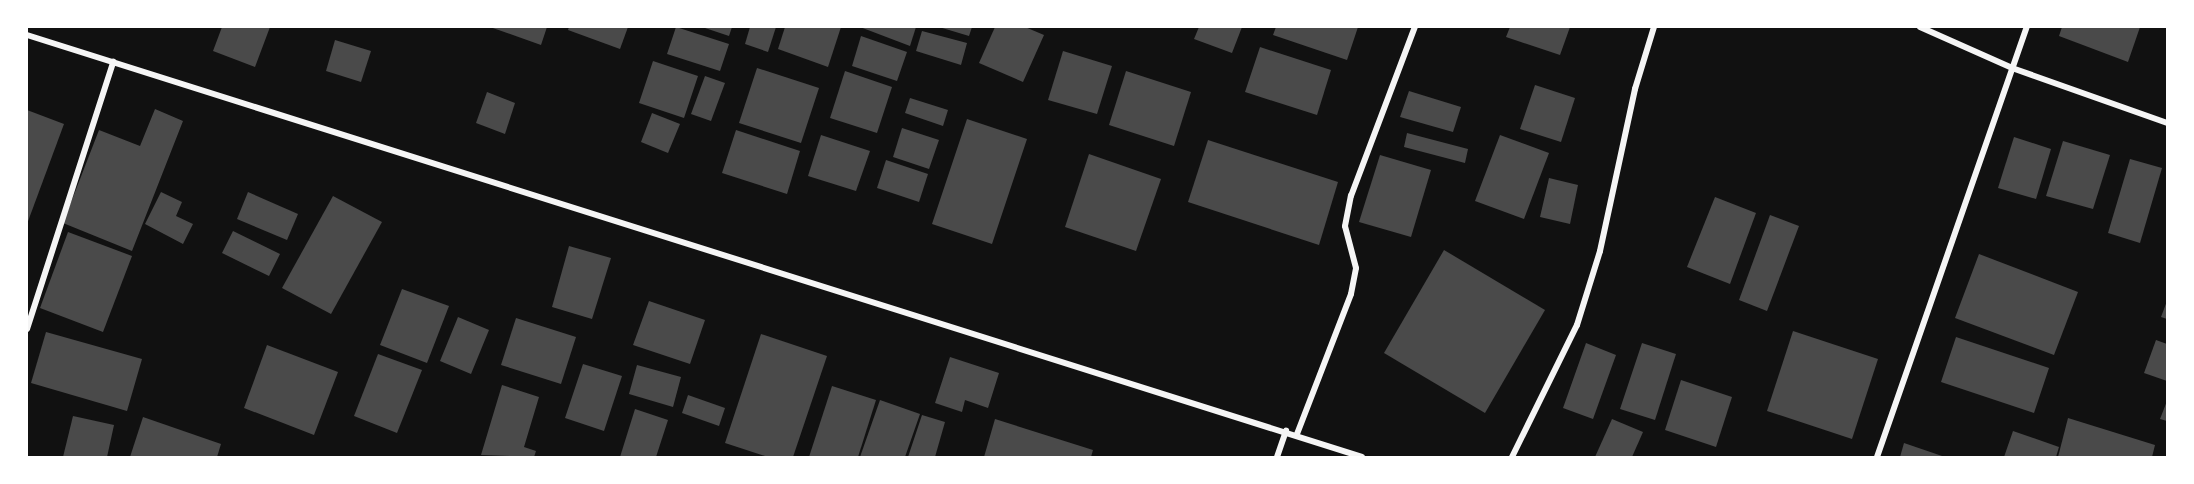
<!DOCTYPE html>
<style>
body{margin:0}
#map{position:relative;width:2194px;height:484px;overflow:hidden;background:#111;font-family:Manrope,sans-serif}
div>[style]{position:absolute}
.building>*{inset:0;background:#4a4a4a}
.minor>*{height:6px;margin:-3px;padding:0 3px;transform-origin:3px;border-radius:3px;background:#f5f5f5}
span{translate:-50% -50%;white-space:nowrap;text-align:center;line-height:1.15;-webkit-text-stroke:4.5px #fff;paint-order:stroke}
.frame{position:absolute;inset:0;border:28px solid #fff;pointer-events:none}
</style>
<div id="map">
<div class="building">
<div style="clip-path:polygon(222px 27px,270px 27px,255px 67px,213px 51px)"></div>
<div style="clip-path:polygon(490px 27px,547px 27px,541px 45px)"></div>
<div style="clip-path:polygon(569px 27px,628px 27px,620px 49px,568px 30px)"></div>
<div style="clip-path:polygon(676px 27px,729px 44px,720px 71px,667px 54px)"></div>
<div style="clip-path:polygon(702px 27px,732px 27px,729px 36px)"></div>
<div style="clip-path:polygon(750px 27px,776px 27px,768px 52px,745px 44px)"></div>
<div style="clip-path:polygon(785px 27px,841px 27px,828px 67px,778px 49px)"></div>
<div style="clip-path:polygon(860px 27px,916px 27px,910px 46px)"></div>
<div style="clip-path:polygon(939px 27px,972px 27px,969px 36px)"></div>
<div style="clip-path:polygon(995px 27px,1025px 27px,1044px 35px,1023px 82px,979px 63px)"></div>
<div style="clip-path:polygon(1199px 27px,1242px 27px,1232px 53px,1194px 39px)"></div>
<div style="clip-path:polygon(1276px 27px,1358px 27px,1347px 60px,1273px 35px)"></div>
<div style="clip-path:polygon(1510px 27px,1570px 27px,1560px 55px,1506px 37px)"></div>
<div style="clip-path:polygon(2062px 27px,2140px 27px,2128px 62px,2059px 36px)"></div>
<div style="clip-path:polygon(922px 31px,967px 43px,961px 65px,916px 51px)"></div>
<div style="clip-path:polygon(861px 36px,907px 52px,897px 81px,852px 66px)"></div>
<div style="clip-path:polygon(335px 40px,371px 51px,361px 82px,326px 71px)"></div>
<div style="clip-path:polygon(1260px 47px,1331px 70px,1317px 115px,1245px 92px)"></div>
<div style="clip-path:polygon(1063px 51px,1112px 66px,1097px 114px,1048px 100px)"></div>
<div style="clip-path:polygon(653px 61px,698px 76px,684px 118px,639px 103px)"></div>
<div style="clip-path:polygon(757px 68px,819px 88px,801px 143px,739px 123px)"></div>
<div style="clip-path:polygon(845px 71px,892px 87px,877px 133px,830px 118px)"></div>
<div style="clip-path:polygon(1126px 71px,1191px 92px,1174px 146px,1109px 125px)"></div>
<div style="clip-path:polygon(705px 76px,725px 83px,711px 121px,691px 114px)"></div>
<div style="clip-path:polygon(1535px 85px,1575px 98px,1561px 142px,1520px 129px)"></div>
<div style="clip-path:polygon(1409px 91px,1461px 107px,1453px 132px,1400px 117px)"></div>
<div style="clip-path:polygon(487px 92px,515px 103px,505px 134px,476px 123px)"></div>
<div style="clip-path:polygon(910px 98px,948px 110px,943px 126px,905px 113px)"></div>
<div style="clip-path:polygon(155px 109px,183px 121px,132px 251px,63px 223px,99px 130px,140px 146px)"></div>
<div style="clip-path:polygon(27px 110px,64px 124px,27px 224px)"></div>
<div style="clip-path:polygon(652px 113px,680px 124px,668px 153px,641px 142px)"></div>
<div style="clip-path:polygon(967px 119px,1027px 139px,992px 244px,932px 224px)"></div>
<div style="clip-path:polygon(902px 128px,939px 140px,929px 169px,893px 157px)"></div>
<div style="clip-path:polygon(736px 130px,800px 151px,787px 194px,722px 173px)"></div>
<div style="clip-path:polygon(1407px 133px,1468px 149px,1465px 163px,1404px 147px)"></div>
<div style="clip-path:polygon(821px 135px,870px 151px,856px 191px,808px 176px)"></div>
<div style="clip-path:polygon(1500px 135px,1549px 153px,1524px 219px,1475px 201px)"></div>
<div style="clip-path:polygon(2014px 137px,2051px 149px,2036px 199px,1998px 188px)"></div>
<div style="clip-path:polygon(1208px 140px,1338px 182px,1319px 245px,1188px 202px)"></div>
<div style="clip-path:polygon(2063px 141px,2110px 155px,2093px 209px,2046px 196px)"></div>
<div style="clip-path:polygon(1089px 154px,1161px 179px,1136px 251px,1065px 227px)"></div>
<div style="clip-path:polygon(1380px 155px,1431px 170px,1411px 237px,1359px 222px)"></div>
<div style="clip-path:polygon(2130px 159px,2162px 168px,2140px 243px,2108px 233px)"></div>
<div style="clip-path:polygon(886px 160px,928px 174px,919px 202px,877px 188px)"></div>
<div style="clip-path:polygon(1549px 178px,1578px 185px,1570px 224px,1540px 217px)"></div>
<div style="clip-path:polygon(161px 192px,182px 202px,176px 216px,193px 224px,183px 244px,145px 224px)"></div>
<div style="clip-path:polygon(248px 192px,298px 214px,287px 240px,237px 219px)"></div>
<div style="clip-path:polygon(333px 196px,382px 222px,331px 314px,282px 288px)"></div>
<div style="clip-path:polygon(1715px 197px,1756px 213px,1730px 284px,1687px 267px)"></div>
<div style="clip-path:polygon(1770px 215px,1799px 226px,1767px 311px,1739px 300px)"></div>
<div style="clip-path:polygon(233px 231px,280px 254px,269px 276px,222px 253px)"></div>
<div style="clip-path:polygon(68px 232px,132px 256px,103px 332px,40px 308px)"></div>
<div style="clip-path:polygon(569px 246px,611px 258px,592px 319px,552px 307px)"></div>
<div style="clip-path:polygon(1444px 250px,1545px 310px,1485px 413px,1384px 353px)"></div>
<div style="clip-path:polygon(1979px 254px,2078px 292px,2054px 355px,1955px 318px)"></div>
<div style="clip-path:polygon(402px 289px,449px 306px,427px 363px,380px 345px)"></div>
<div style="clip-path:polygon(649px 301px,705px 320px,690px 364px,633px 345px)"></div>
<div style="clip-path:polygon(2167px 301px,2167px 319px,2161px 317px)"></div>
<div style="clip-path:polygon(458px 317px,489px 330px,471px 374px,440px 361px)"></div>
<div style="clip-path:polygon(516px 318px,576px 337px,561px 384px,501px 365px)"></div>
<div style="clip-path:polygon(1793px 331px,1878px 359px,1852px 439px,1767px 411px)"></div>
<div style="clip-path:polygon(46px 332px,142px 359px,127px 411px,31px 383px)"></div>
<div style="clip-path:polygon(761px 334px,827px 356px,793px 457px,768px 457px,725px 443px)"></div>
<div style="clip-path:polygon(1956px 337px,2049px 368px,2034px 413px,1941px 382px)"></div>
<div style="clip-path:polygon(2156px 340px,2167px 344px,2167px 381px,2144px 373px)"></div>
<div style="clip-path:polygon(1586px 343px,1616px 355px,1593px 419px,1563px 408px)"></div>
<div style="clip-path:polygon(1642px 343px,1676px 354px,1655px 420px,1620px 409px)"></div>
<div style="clip-path:polygon(267px 345px,338px 372px,314px 435px,244px 408px)"></div>
<div style="clip-path:polygon(378px 354px,422px 370px,397px 433px,354px 416px)"></div>
<div style="clip-path:polygon(950px 357px,999px 373px,988px 408px,965px 400px,962px 412px,935px 403px)"></div>
<div style="clip-path:polygon(583px 364px,622px 376px,604px 431px,565px 418px)"></div>
<div style="clip-path:polygon(637px 365px,681px 377px,673px 407px,629px 394px)"></div>
<div style="clip-path:polygon(1681px 380px,1732px 397px,1716px 447px,1665px 430px)"></div>
<div style="clip-path:polygon(502px 385px,539px 397px,524px 447px,536px 451px,534px 457px,481px 455px)"></div>
<div style="clip-path:polygon(832px 386px,876px 400px,858px 457px,809px 457px)"></div>
<div style="clip-path:polygon(688px 395px,725px 408px,719px 426px,682px 413px)"></div>
<div style="clip-path:polygon(880px 400px,920px 414px,905px 457px,860px 457px)"></div>
<div style="clip-path:polygon(2167px 401px,2167px 421px,2160px 419px)"></div>
<div style="clip-path:polygon(635px 409px,668px 420px,656px 457px,620px 457px)"></div>
<div style="clip-path:polygon(922px 415px,945px 422px,935px 457px,908px 457px)"></div>
<div style="clip-path:polygon(73px 416px,114px 425px,107px 457px,63px 457px)"></div>
<div style="clip-path:polygon(143px 417px,221px 444px,217px 457px,130px 457px)"></div>
<div style="clip-path:polygon(2068px 418px,2155px 445px,2152px 457px,2058px 457px)"></div>
<div style="clip-path:polygon(995px 419px,1093px 450px,1091px 457px,984px 457px)"></div>
<div style="clip-path:polygon(1612px 419px,1643px 432px,1632px 457px,1595px 457px)"></div>
<div style="clip-path:polygon(2013px 431px,2059px 447px,2056px 457px,2004px 457px)"></div>
<div style="clip-path:polygon(1904px 443px,1945px 457px,1900px 457px)"></div>
</div>
<div class="minor">
<div style="left:1920px;top:27px;width:101px;rotate:24deg"></div>
<div style="left:2012px;top:68px;width:164px;rotate:19.5deg"></div>
<div style="left:27px;top:35px;width:1400px;rotate:17.54deg"></div>
<div style="left:27px;top:329px;width:281px;rotate:-72.1deg"></div>
<div style="left:1297px;top:434px;width:150px;rotate:-68.9deg"></div>
<div style="left:1351px;top:294px;width:26px;rotate:-79deg"></div>
<div style="left:1356px;top:268px;width:43px;rotate:-104.7deg"></div>
<div style="left:1345px;top:226px;width:31px;rotate:-79deg"></div>
<div style="left:1351px;top:196px;width:181px;rotate:-69.3deg"></div>
<div style="left:1277px;top:457px;width:28px;rotate:-71deg"></div>
<div style="left:1512px;top:457px;width:147px;rotate:-63.8deg"></div>
<div style="left:1577px;top:325px;width:77px;rotate:-72.7deg"></div>
<div style="left:1600px;top:251px;width:166px;rotate:-77.8deg"></div>
<div style="left:1635px;top:89px;width:65px;rotate:-73deg"></div>
<div style="left:1877px;top:457px;width:455px;rotate:-70.8deg"></div>
</div>
<div class="frame"></div>
</div>
